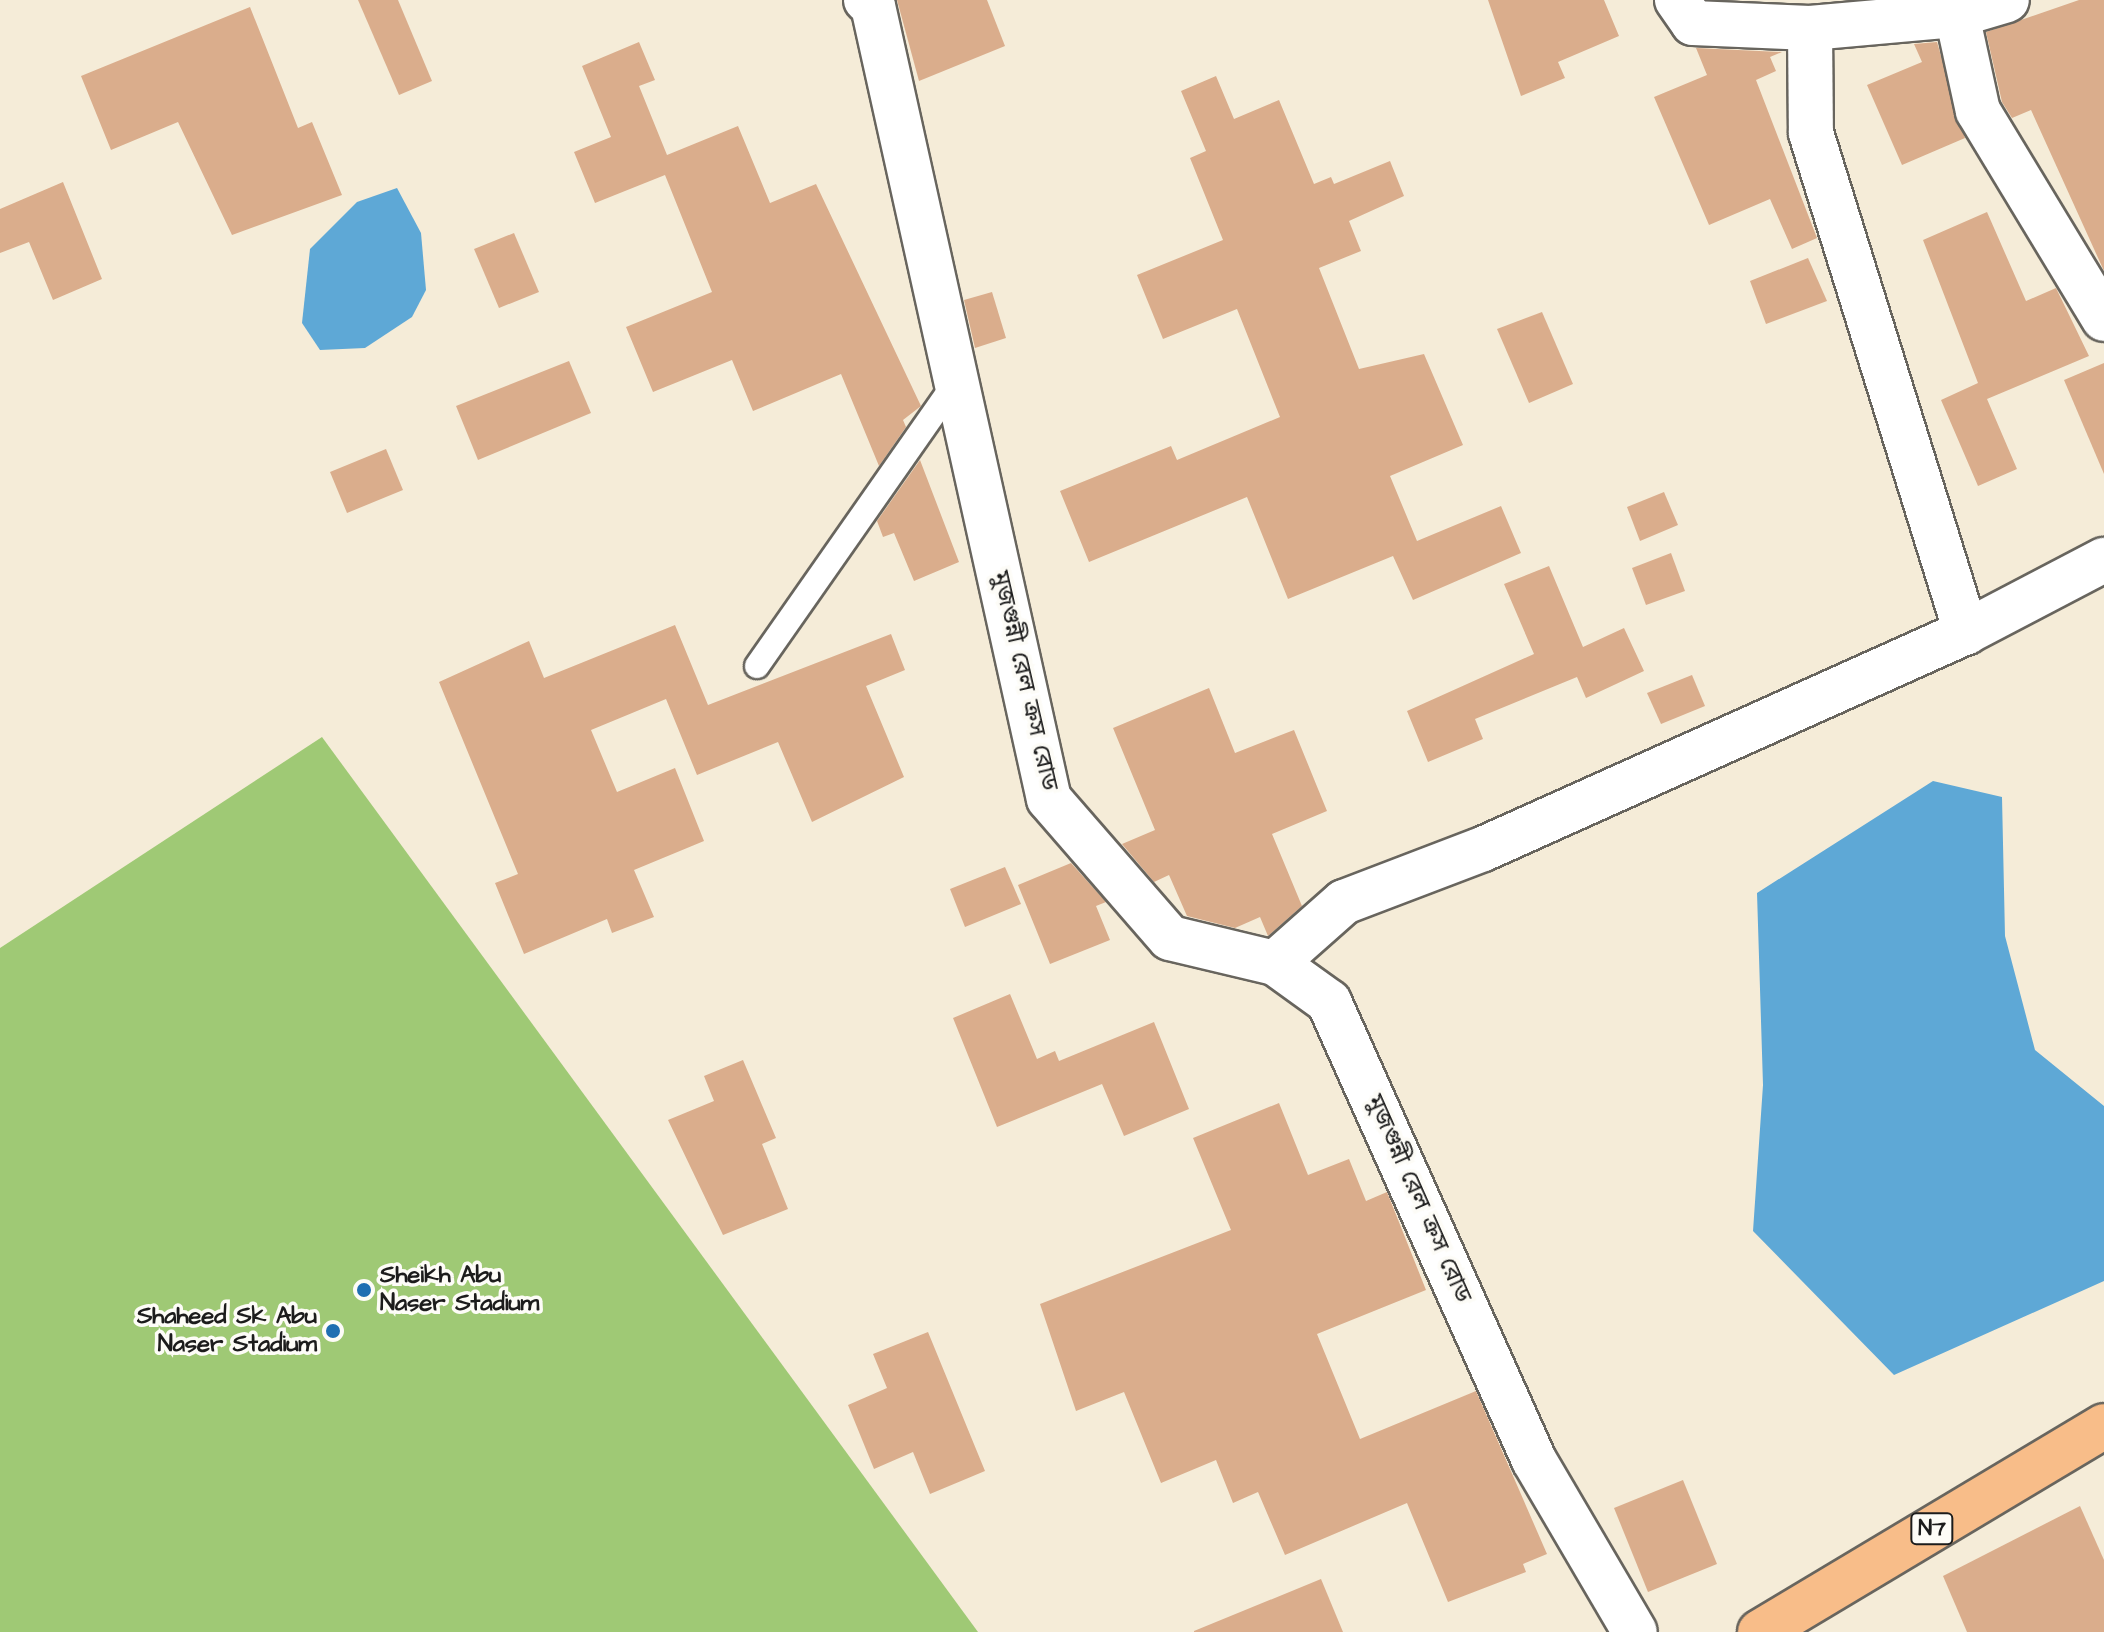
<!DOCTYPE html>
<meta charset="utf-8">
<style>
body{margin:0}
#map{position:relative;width:2104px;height:1632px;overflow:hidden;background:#f5ecd8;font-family:"Architects Daughter","Noto Sans Bengali",sans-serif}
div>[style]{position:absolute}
.green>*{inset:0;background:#9fc975}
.water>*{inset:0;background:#5ea8d6}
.building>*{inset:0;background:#daad8c}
.roads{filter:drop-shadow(2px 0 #68655e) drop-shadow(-2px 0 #68655e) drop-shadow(0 2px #68655e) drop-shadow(0 -2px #68655e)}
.service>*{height:24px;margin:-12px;padding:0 12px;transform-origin:12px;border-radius:12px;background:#fff}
.minor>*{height:44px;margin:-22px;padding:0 22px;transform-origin:22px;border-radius:22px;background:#fff}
.trunk>*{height:44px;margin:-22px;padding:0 22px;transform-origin:22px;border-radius:22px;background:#f8bd89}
.dots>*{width:22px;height:22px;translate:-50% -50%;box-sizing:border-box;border:4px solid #fdfcf7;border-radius:50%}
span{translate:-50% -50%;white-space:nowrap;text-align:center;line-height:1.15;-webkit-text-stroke:7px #fdfcf7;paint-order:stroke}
.shield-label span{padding:2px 6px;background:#fdfcf7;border:2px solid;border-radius:6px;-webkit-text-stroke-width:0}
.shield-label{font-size:22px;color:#1c1c1c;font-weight:700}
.street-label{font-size:24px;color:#1c1c1c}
.poi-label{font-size:24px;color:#1c1c1c;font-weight:700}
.left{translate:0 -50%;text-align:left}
.right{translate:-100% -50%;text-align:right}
</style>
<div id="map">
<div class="green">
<div style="clip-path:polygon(322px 737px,978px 1632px,0 1632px,0 948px)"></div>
</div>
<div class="water">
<div style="clip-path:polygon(397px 188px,421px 233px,426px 290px,412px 317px,365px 348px,320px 350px,302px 323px,310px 249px,357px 202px)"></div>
<div style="clip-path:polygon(1933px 781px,2002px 797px,2005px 936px,2035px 1050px,2104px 1106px,2104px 1281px,1894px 1375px,1753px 1231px,1763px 1085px,1757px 893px)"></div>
</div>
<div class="building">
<div style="clip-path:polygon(358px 0,398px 0,432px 81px,399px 95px)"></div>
<div style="clip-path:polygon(897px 0,987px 0,1005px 46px,919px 81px)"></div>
<div style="clip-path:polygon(1488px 0,1604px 0,1619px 36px,1558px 62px,1565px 78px,1521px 96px)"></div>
<div style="clip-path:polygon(2079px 0,2104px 0,2104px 271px,2031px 110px,2012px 118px,2002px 102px,1986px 32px)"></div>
<div style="clip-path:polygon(250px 7px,298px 128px,312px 122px,342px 195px,232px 235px,178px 122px,111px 150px,81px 76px)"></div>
<div style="clip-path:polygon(639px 42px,655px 80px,639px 86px,667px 155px,738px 126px,770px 203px,816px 184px,921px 406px,903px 420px,906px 427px,879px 466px,841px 374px,753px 411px,732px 360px,653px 392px,626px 327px,712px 292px,665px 175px,595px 203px,574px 152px,611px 137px,582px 66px)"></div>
<div style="clip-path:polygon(1937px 42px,1965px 138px,1902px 165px,1867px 85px,1922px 62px,1914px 44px)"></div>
<div style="clip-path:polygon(1696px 48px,1782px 52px,1770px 57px,1776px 71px,1756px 80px,1817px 238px,1792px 249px,1770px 199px,1709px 225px,1654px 97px,1707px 75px)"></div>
<div style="clip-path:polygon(1216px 76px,1234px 119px,1279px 100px,1314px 184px,1331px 177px,1334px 184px,1390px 161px,1404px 196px,1349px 221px,1361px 251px,1319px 268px,1359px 369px,1424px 354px,1463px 445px,1390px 476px,1417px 541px,1501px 506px,1521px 553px,1413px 600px,1393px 556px,1288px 599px,1247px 497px,1089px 562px,1060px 491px,1171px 446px,1177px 460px,1280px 417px,1237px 309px,1163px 339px,1137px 275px,1223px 240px,1190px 158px,1206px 151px,1181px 91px)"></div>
<div style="clip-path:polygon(63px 182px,102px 279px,53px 300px,29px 242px,0 253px,0 209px)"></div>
<div style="clip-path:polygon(1987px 212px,2026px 301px,2056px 288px,2089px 356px,1987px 399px,2017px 469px,1978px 486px,1941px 400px,1978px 383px,1923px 240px)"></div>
<div style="clip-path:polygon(514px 233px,539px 292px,499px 308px,474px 249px)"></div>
<div style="clip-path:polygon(1808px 258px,1827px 301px,1766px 324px,1750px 281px)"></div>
<div style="clip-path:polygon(992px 292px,1006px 338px,975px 348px,964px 300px)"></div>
<div style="clip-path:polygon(1542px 312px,1573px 384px,1529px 403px,1497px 329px)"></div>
<div style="clip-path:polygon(569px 361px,591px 413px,478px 460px,456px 406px)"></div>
<div style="clip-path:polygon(2104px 363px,2104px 474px,2064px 380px)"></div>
<div style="clip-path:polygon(386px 449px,403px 490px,347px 513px,330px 472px)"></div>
<div style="clip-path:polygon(920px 460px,959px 562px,914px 581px,894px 533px,883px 537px,877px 521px)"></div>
<div style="clip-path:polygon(1664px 492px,1678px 525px,1640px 541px,1627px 507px)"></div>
<div style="clip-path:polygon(1671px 553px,1685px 591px,1646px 605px,1632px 568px)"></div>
<div style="clip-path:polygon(1549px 566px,1583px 647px,1624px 628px,1644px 671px,1586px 698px,1577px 677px,1475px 719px,1483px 739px,1428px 762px,1407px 711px,1534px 654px,1504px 584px)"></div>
<div style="clip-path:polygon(675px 625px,708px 705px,891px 634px,905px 670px,866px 686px,904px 777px,812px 822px,778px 742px,697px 775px,666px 699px,591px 730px,617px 792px,675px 768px,704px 841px,634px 870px,654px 917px,612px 933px,607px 919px,524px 954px,495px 883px,518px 874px,439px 682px,529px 641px,544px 678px)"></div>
<div style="clip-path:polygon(1692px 675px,1705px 706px,1661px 724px,1647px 693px)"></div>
<div style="clip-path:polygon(1209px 688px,1235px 753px,1294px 730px,1327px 811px,1272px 834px,1302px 906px,1268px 936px,1260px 917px,1235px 928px,1187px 916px,1169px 875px,1154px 882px,1122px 844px,1155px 830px,1113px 728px)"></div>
<div style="clip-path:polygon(1071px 863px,1106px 902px,1096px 906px,1110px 940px,1050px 964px,1018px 885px)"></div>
<div style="clip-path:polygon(1005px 867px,1021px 904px,965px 927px,950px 889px)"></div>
<div style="clip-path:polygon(1010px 994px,1037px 1059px,1055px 1051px,1059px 1061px,1154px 1022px,1189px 1109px,1124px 1136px,1102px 1084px,997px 1127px,953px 1018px)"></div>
<div style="clip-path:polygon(743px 1060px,776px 1138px,762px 1144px,788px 1209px,723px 1235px,668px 1120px,714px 1101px,704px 1076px)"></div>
<div style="clip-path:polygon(1279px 1103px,1308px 1175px,1349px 1159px,1366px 1201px,1387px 1192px,1426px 1290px,1317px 1334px,1360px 1439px,1476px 1391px,1547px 1554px,1523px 1564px,1526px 1572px,1448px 1602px,1407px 1503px,1285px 1555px,1258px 1492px,1233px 1503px,1216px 1460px,1161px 1483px,1124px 1392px,1076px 1411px,1040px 1304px,1231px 1230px,1193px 1138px)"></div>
<div style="clip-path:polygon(928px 1332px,985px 1471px,930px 1494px,913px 1452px,874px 1469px,848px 1405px,887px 1388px,873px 1354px)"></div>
<div style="clip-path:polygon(1683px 1480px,1717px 1564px,1648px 1592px,1614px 1508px)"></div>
<div style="clip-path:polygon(2080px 1506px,2104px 1560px,2104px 1632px,1967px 1632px,1943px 1576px)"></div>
<div style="clip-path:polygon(1321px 1579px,1343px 1632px,1194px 1632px,1194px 1631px)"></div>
</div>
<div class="roads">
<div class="service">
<div style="left:757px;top:666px;width:347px;rotate:-55deg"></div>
</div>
<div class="minor">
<div style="left:866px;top:0;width:9px;rotate:41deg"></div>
<div style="left:873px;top:6px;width:812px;rotate:77.49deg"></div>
<div style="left:1049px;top:799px;width:184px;rotate:49deg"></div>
<div style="left:1170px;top:938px;width:108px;rotate:13.4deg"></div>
<div style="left:1275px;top:963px;width:67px;rotate:35.8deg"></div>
<div style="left:1329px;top:1002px;width:502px;rotate:65.89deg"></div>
<div style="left:1534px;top:1460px;width:199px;rotate:59.6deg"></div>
<div style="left:1677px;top:0;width:28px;rotate:55deg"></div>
<div style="left:1693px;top:23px;width:117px;rotate:2.4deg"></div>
<div style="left:1810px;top:28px;width:148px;rotate:-5.1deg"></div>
<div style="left:1957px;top:15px;width:52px;rotate:-16.7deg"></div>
<div style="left:1957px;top:15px;width:98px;rotate:77.7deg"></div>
<div style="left:1978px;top:111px;width:243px;rotate:58.8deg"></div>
<div style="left:1810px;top:28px;width:105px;rotate:89.5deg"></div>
<div style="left:1811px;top:133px;width:523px;rotate:72.74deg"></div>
<div style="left:1966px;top:632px;width:156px;rotate:-27.6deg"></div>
<div style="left:1275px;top:963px;width:92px;rotate:-41.5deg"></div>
<div style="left:1344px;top:902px;width:149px;rotate:-20.9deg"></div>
<div style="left:1483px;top:849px;width:530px;rotate:-24.19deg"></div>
</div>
<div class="trunk">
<div style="left:1760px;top:1632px;width:401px;rotate:-30.9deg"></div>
</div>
</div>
<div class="dots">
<div style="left:364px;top:1290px;background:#1f6fb2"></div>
<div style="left:333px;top:1331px;background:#1f6fb2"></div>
</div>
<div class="shield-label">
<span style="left:1932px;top:1529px">N7</span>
</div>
<div class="street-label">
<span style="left:1024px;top:681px;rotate:77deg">মুজগুন্নী রেল ক্রস রোড</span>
<span style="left:1418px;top:1199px;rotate:66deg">মুজগুন্নী রেল ক্রস রোড</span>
</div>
<div class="poi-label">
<span class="left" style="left:380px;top:1290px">Sheikh Abu<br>Naser Stadium</span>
<span class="right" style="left:317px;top:1331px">Shaheed Sk Abu<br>Naser Stadium</span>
</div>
</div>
